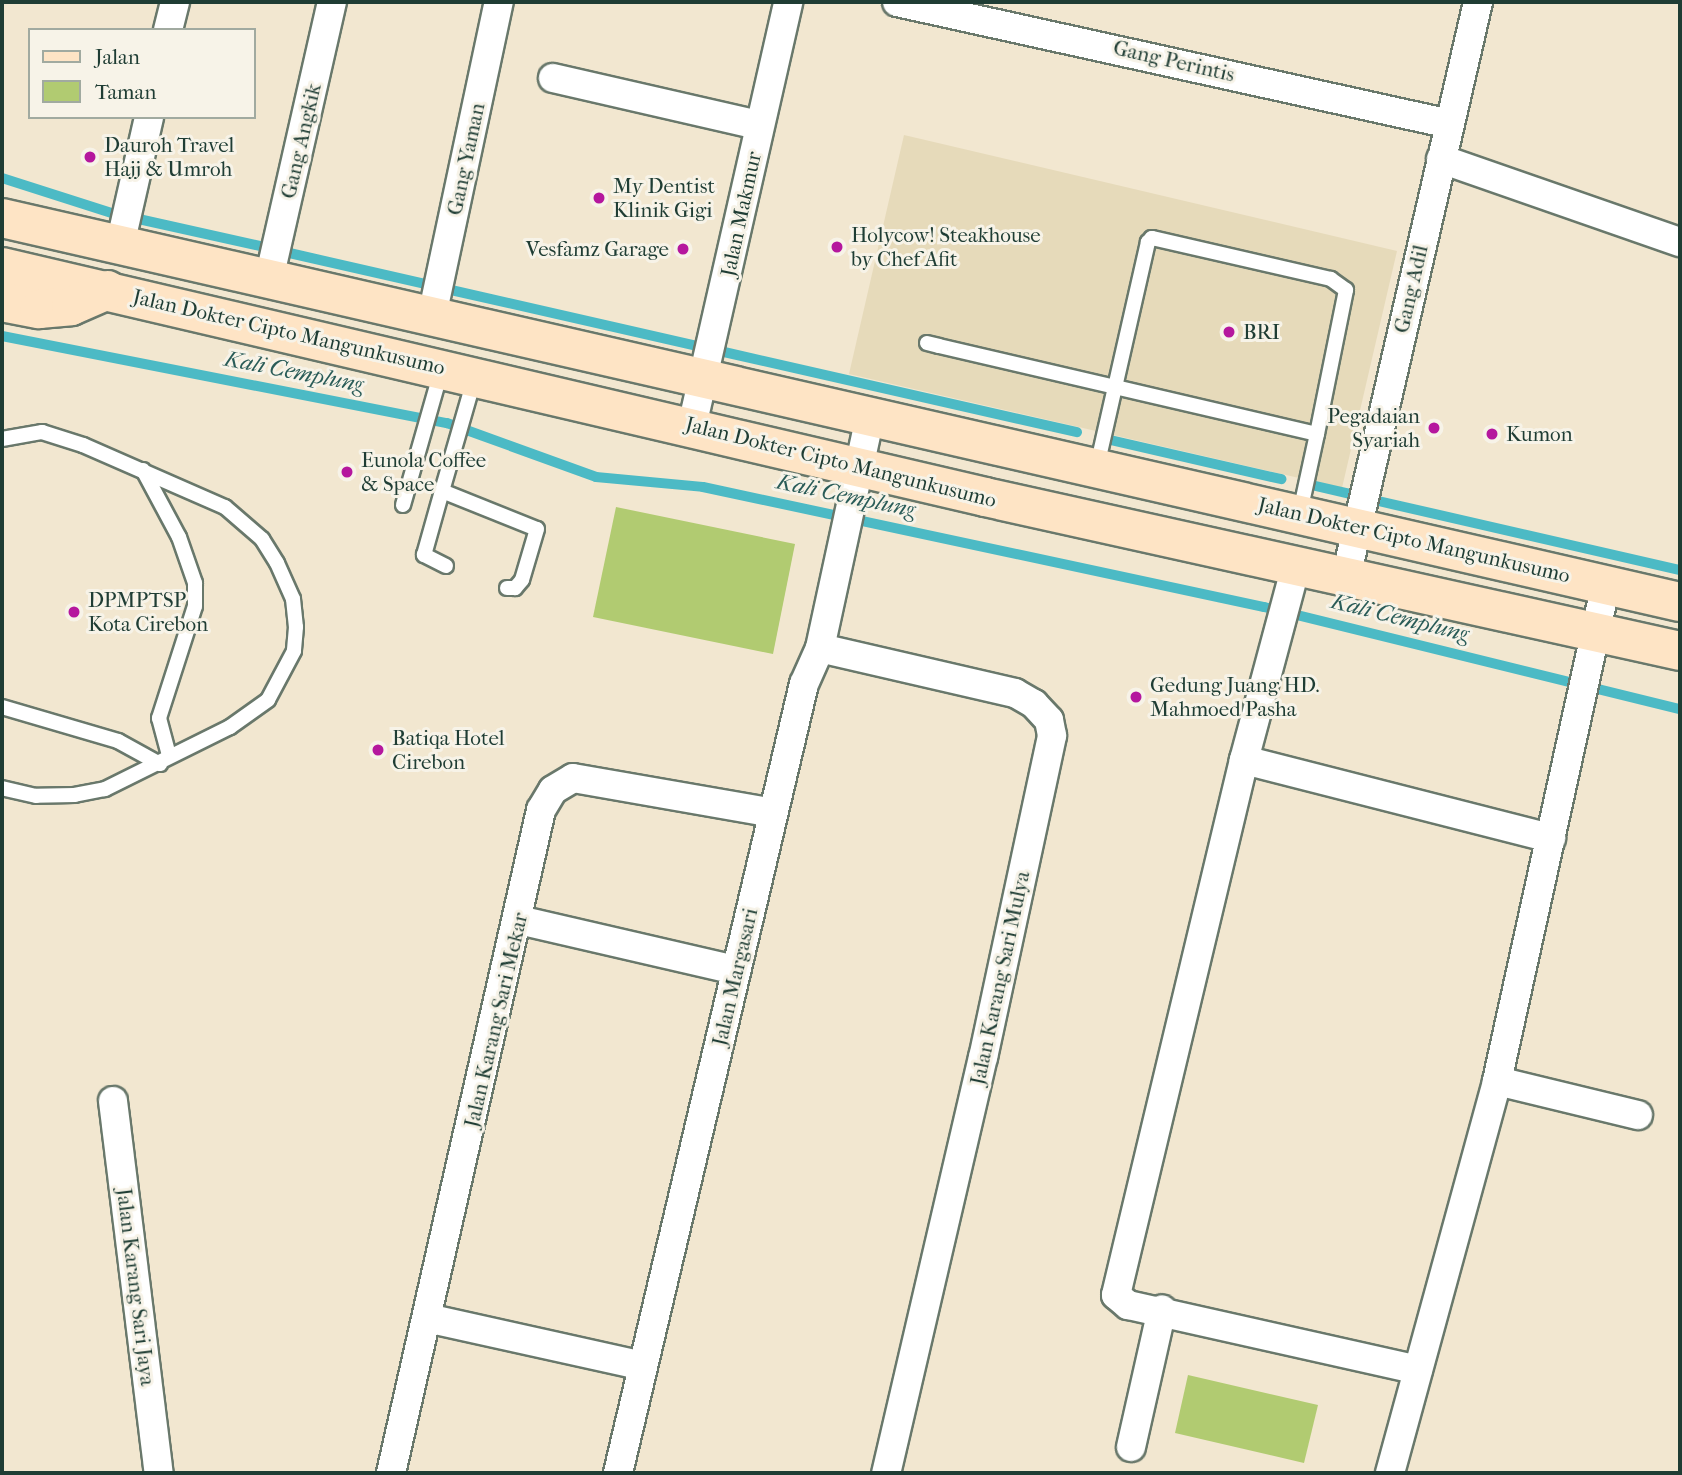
<!DOCTYPE html>
<style>
body{margin:0}
#map{position:relative;width:1682px;height:1475px;overflow:hidden;background:#f2e7d0;font-family:"IM FELL French Canon",serif}
div>[style]{position:absolute}
.built>*{inset:0;background:#e6daba}
.green>*{inset:0;background:#b1cb71}
.stream>*{height:10px;margin:-5px;padding:0 5px;transform-origin:5px;border-radius:5px;background:#4cbac5}
.roads{filter:drop-shadow(2px 0 #69786b) drop-shadow(-2px 0 #69786b) drop-shadow(0 2px #69786b) drop-shadow(0 -2px #69786b)}
.service>*{height:14px;margin:-7px;padding:0 7px;transform-origin:7px;border-radius:7px;background:#fff}
.minor>*{height:28px;margin:-14px;padding:0 14px;transform-origin:14px;border-radius:14px;background:#fff}
.secondary>*{height:38px;margin:-19px;padding:0 19px;transform-origin:19px;border-radius:19px;background:#fee4c5}
.dots>*{width:19px;height:19px;translate:-50% -50%;box-sizing:border-box;border:4px solid #f7f3e8;border-radius:50%}
span{translate:-50% -50%;white-space:nowrap;text-align:center;line-height:1.15;-webkit-text-stroke:6px #f7f3e8;paint-order:stroke}
.street-label{font-size:21px;color:#1f3d34}
.poi-label{font-size:21px;color:#1f3d34}
.left{translate:0 -50%;text-align:left}
.right{translate:-100% -50%;text-align:right}
.water-label{font-size:23px;color:#2a5c58;font-style:italic}
.frame{position:absolute;inset:0;border:4px solid #1f3d34;pointer-events:none}
.legend{position:absolute;left:28px;top:28px;width:228px;height:91px;box-sizing:border-box;background:#f7f3e8;border:2px solid #a1aaa0;margin:0;padding:9px 12px;list-style:none;font-size:21px;color:#1f3d34}
.legend li{display:flex;align-items:center;gap:14px;height:35px}
.legend b{width:35px;border:2px solid #a1aaa0}
</style>
<div id="map">
<div class="built">
<div style="clip-path:polygon(904px 135px,1397px 251px,1342px 488px,849px 374px)"></div>
</div>
<div class="green">
<div style="clip-path:polygon(616px 507px,795px 544px,773px 654px,593px 617px)"></div>
<div style="clip-path:polygon(1188px 1375px,1318px 1405px,1304px 1463px,1175px 1433px)"></div>
</div>
<div class="stream">
<div style="left:2px;top:178px;width:115px;rotate:17.7deg"></div>
<div style="left:134px;top:218px;width:138px;rotate:12.5deg"></div>
<div style="left:285px;top:252px;width:149px;rotate:12.8deg"></div>
<div style="left:451px;top:290px;width:262px;rotate:12.8deg"></div>
<div style="left:2px;top:336px;width:453px;rotate:11.1deg"></div>
<div style="left:447px;top:423px;width:158px;rotate:19.9deg"></div>
<div style="left:596px;top:477px;width:107px;rotate:5.3deg"></div>
<div style="left:703px;top:487px;width:574px;rotate:12.07deg"></div>
<div style="left:1264px;top:607px;width:428px;rotate:13.8deg"></div>
<div style="left:724px;top:352px;width:362px;rotate:12.8deg"></div>
<div style="left:1106px;top:439px;width:180px;rotate:12.9deg"></div>
<div style="left:1307px;top:484px;width:44px;rotate:13.1deg"></div>
<div style="left:1374px;top:500px;width:314px;rotate:12.9deg"></div>
</div>
<div class="roads">
<div class="service">
<div style="left:927px;top:343px;width:12px;rotate:14deg"></div>
<div style="left:939px;top:346px;width:181px;rotate:13.1deg"></div>
<div style="left:1115px;top:387px;width:207px;rotate:13.1deg"></div>
<div style="left:1317px;top:434px;width:147px;rotate:-78.6deg"></div>
<div style="left:1346px;top:290px;width:19px;rotate:-144deg"></div>
<div style="left:1331px;top:279px;width:184px;rotate:-167.1deg"></div>
<div style="left:1152px;top:238px;width:6px;rotate:135deg"></div>
<div style="left:1148px;top:242px;width:149px;rotate:102.8deg"></div>
<div style="left:1115px;top:387px;width:81px;rotate:102.8deg"></div>
<div style="left:2px;top:439px;width:41px;rotate:-9.9deg"></div>
<div style="left:42px;top:432px;width:43px;rotate:17.6deg"></div>
<div style="left:83px;top:445px;width:155px;rotate:23.6deg"></div>
<div style="left:225px;top:507px;width:49px;rotate:40.9deg"></div>
<div style="left:262px;top:539px;width:28px;rotate:58deg"></div>
<div style="left:277px;top:563px;width:39px;rotate:66deg"></div>
<div style="left:293px;top:599px;width:28px;rotate:84deg"></div>
<div style="left:296px;top:627px;width:24px;rotate:95deg"></div>
<div style="left:294px;top:651px;width:55px;rotate:118deg"></div>
<div style="left:268px;top:700px;width:47px;rotate:144.6deg"></div>
<div style="left:230px;top:727px;width:140px;rotate:153.6deg"></div>
<div style="left:105px;top:789px;width:31px;rotate:169deg"></div>
<div style="left:75px;top:795px;width:39px;rotate:179deg"></div>
<div style="left:36px;top:796px;width:35px;rotate:-167deg"></div>
<div style="left:143px;top:470px;width:76px;rotate:61.8deg"></div>
<div style="left:179px;top:537px;width:49px;rotate:70.8deg"></div>
<div style="left:195px;top:583px;width:23px;rotate:90deg"></div>
<div style="left:195px;top:606px;width:118px;rotate:107.8deg"></div>
<div style="left:159px;top:718px;width:38px;rotate:75deg"></div>
<div style="left:442px;top:491px;width:116px;rotate:-73.9deg"></div>
<div style="left:403px;top:505px;width:138px;rotate:-74.1deg"></div>
<div style="left:1300px;top:512px;width:80px;rotate:-77.7deg"></div>
<div style="left:446px;top:566px;width:25px;rotate:-153deg"></div>
<div style="left:424px;top:555px;width:66px;rotate:-74.3deg"></div>
<div style="left:442px;top:491px;width:102px;rotate:21.8deg"></div>
<div style="left:537px;top:529px;width:53px;rotate:106.4deg"></div>
<div style="left:522px;top:580px;width:11px;rotate:131deg"></div>
<div style="left:515px;top:588px;width:8px;rotate:180deg"></div>
<div style="left:2px;top:707px;width:121px;rotate:16.3deg"></div>
<div style="left:118px;top:741px;width:48px;rotate:28.7deg"></div>
</div>
<div class="minor">
<div style="left:897px;top:2px;width:566px;rotate:12.44deg"></div>
<div style="left:168px;top:30px;width:29px;rotate:-76deg"></div>
<div style="left:553px;top:78px;width:211px;rotate:12.9deg"></div>
<div style="left:1441px;top:159px;width:253px;rotate:19.2deg"></div>
<div style="left:120px;top:245px;width:131px;rotate:-77.2deg"></div>
<div style="left:269px;top:279px;width:284px;rotate:-77.2deg"></div>
<div style="left:432px;top:316px;width:321px;rotate:-78deg"></div>
<div style="left:692px;top:426px;width:435px;rotate:-77.2deg"></div>
<div style="left:1296px;top:566px;width:201px;rotate:105deg"></div>
<div style="left:1244px;top:760px;width:550px;rotate:103.46deg"></div>
<div style="left:1116px;top:1295px;width:16px;rotate:40deg"></div>
<div style="left:1128px;top:1305px;width:297px;rotate:12.6deg"></div>
<div style="left:1346px;top:577px;width:590px;rotate:-77.07deg"></div>
<div style="left:820px;top:648px;width:200px;rotate:13deg"></div>
<div style="left:1015px;top:693px;width:22px;rotate:30deg"></div>
<div style="left:1034px;top:704px;width:22px;rotate:47deg"></div>
<div style="left:1049px;top:720px;width:16px;rotate:79deg"></div>
<div style="left:1052px;top:736px;width:328px;rotate:102.1deg"></div>
<div style="left:983px;top:1057px;width:427px;rotate:103.1deg"></div>
<div style="left:1244px;top:760px;width:317px;rotate:14.3deg"></div>
<div style="left:519px;top:920px;width:223px;rotate:13deg"></div>
<div style="left:1497px;top:1081px;width:145px;rotate:13.6deg"></div>
<div style="left:113px;top:1101px;width:375px;rotate:83deg"></div>
<div style="left:427px;top:1318px;width:221px;rotate:12.5deg"></div>
<div style="left:1131px;top:1447px;width:141px;rotate:-77.3deg"></div>
<div style="left:391px;top:1473px;width:680px;rotate:-77.25deg"></div>
<div style="left:541px;top:810px;width:23px;rotate:-59deg"></div>
<div style="left:553px;top:790px;width:23px;rotate:-31deg"></div>
<div style="left:573px;top:778px;width:203px;rotate:9.9deg"></div>
<div style="left:618px;top:1473px;width:811px;rotate:-76.74deg"></div>
<div style="left:804px;top:684px;width:39px;rotate:-66deg"></div>
<div style="left:820px;top:648px;width:237px;rotate:-77.8deg"></div>
<div style="left:1390px;top:1473px;width:406px;rotate:-74.7deg"></div>
<div style="left:1497px;top:1081px;width:509px;rotate:-77.63deg"></div>
</div>
<div class="secondary">
<div style="left:2px;top:218px;width:1721px;rotate:12.89deg"></div>
<div style="left:2px;top:267px;width:1010px;rotate:13.17deg"></div>
<div style="left:985px;top:497px;width:712px;rotate:12.49deg"></div>
<div style="left:2px;top:302px;width:38px;rotate:11deg"></div>
<div style="left:39px;top:309px;width:32px;rotate:-5deg"></div>
<div style="left:71px;top:306px;width:40px;rotate:-23.4deg"></div>
</div>
</div>
<div class="dots">
<div style="left:90px;top:157px;background:#b5179e"></div>
<div style="left:599px;top:198px;background:#b5179e"></div>
<div style="left:837px;top:247px;background:#b5179e"></div>
<div style="left:683px;top:249px;background:#b5179e"></div>
<div style="left:1229px;top:332px;background:#b5179e"></div>
<div style="left:1434px;top:428px;background:#b5179e"></div>
<div style="left:1492px;top:434px;background:#b5179e"></div>
<div style="left:347px;top:472px;background:#b5179e"></div>
<div style="left:74px;top:612px;background:#b5179e"></div>
<div style="left:1136px;top:697px;background:#b5179e"></div>
<div style="left:378px;top:750px;background:#b5179e"></div>
</div>
<div class="street-label">
<span style="left:1174px;top:61px;rotate:13deg">Gang Perintis</span>
<span style="left:301px;top:141px;rotate:-77deg">Gang Angkik</span>
<span style="left:466px;top:159px;rotate:-78deg">Gang Yaman</span>
<span style="left:741px;top:214px;rotate:-78deg">Jalan Makmur</span>
<span style="left:1411px;top:289px;rotate:-77deg">Gang Adil</span>
<span style="left:289px;top:332px;rotate:13deg">Jalan Dokter Cipto Mangunkusumo</span>
<span style="left:841px;top:462px;rotate:14deg">Jalan Dokter Cipto Mangunkusumo</span>
<span style="left:1414px;top:540px;rotate:13deg">Jalan Dokter Cipto Mangunkusumo</span>
<span style="left:735px;top:977px;rotate:-77deg">Jalan Margasari</span>
<span style="left:1000px;top:978px;rotate:-78deg">Jalan Karang Sari Mulya</span>
<span style="left:496px;top:1020px;rotate:-77deg">Jalan Karang Sari Mekar</span>
<span style="left:136px;top:1287px;rotate:83deg">Jalan Karang Sari Jaya</span>
</div>
<div class="poi-label">
<span class="left" style="left:104px;top:157px">Dauroh Travel<br>Hajj &amp; Umroh</span>
<span class="left" style="left:613px;top:198px">My Dentist<br>Klinik Gigi</span>
<span class="left" style="left:851px;top:247px">Holycow! Steakhouse<br>by Chef Afit</span>
<span class="right" style="left:669px;top:249px">Vesfamz Garage</span>
<span class="left" style="left:1243px;top:332px">BRI</span>
<span class="right" style="left:1420px;top:428px">Pegadaian<br>Syariah</span>
<span class="left" style="left:1506px;top:434px">Kumon</span>
<span class="left" style="left:361px;top:472px">Eunola Coffee<br>&amp; Space</span>
<span class="left" style="left:88px;top:612px">DPMPTSP<br>Kota Cirebon</span>
<span class="left" style="left:1150px;top:697px">Gedung Juang HD.<br>Mahmoed Pasha</span>
<span class="left" style="left:392px;top:750px">Batiqa Hotel<br>Cirebon</span>
</div>
<div class="water-label">
<span style="left:294px;top:372px;rotate:11deg">Kali Cemplung</span>
<span style="left:846px;top:496px;rotate:12deg">Kali Cemplung</span>
<span style="left:1400px;top:618px;rotate:14deg">Kali Cemplung</span>
</div>
<div class="frame"></div>
<ul class="legend">
<li><b style="height:9px;background:#fee4c5"></b>Jalan</li>
<li><b style="height:19px;background:#b1cb71"></b>Taman</li>
</ul>
</div>
